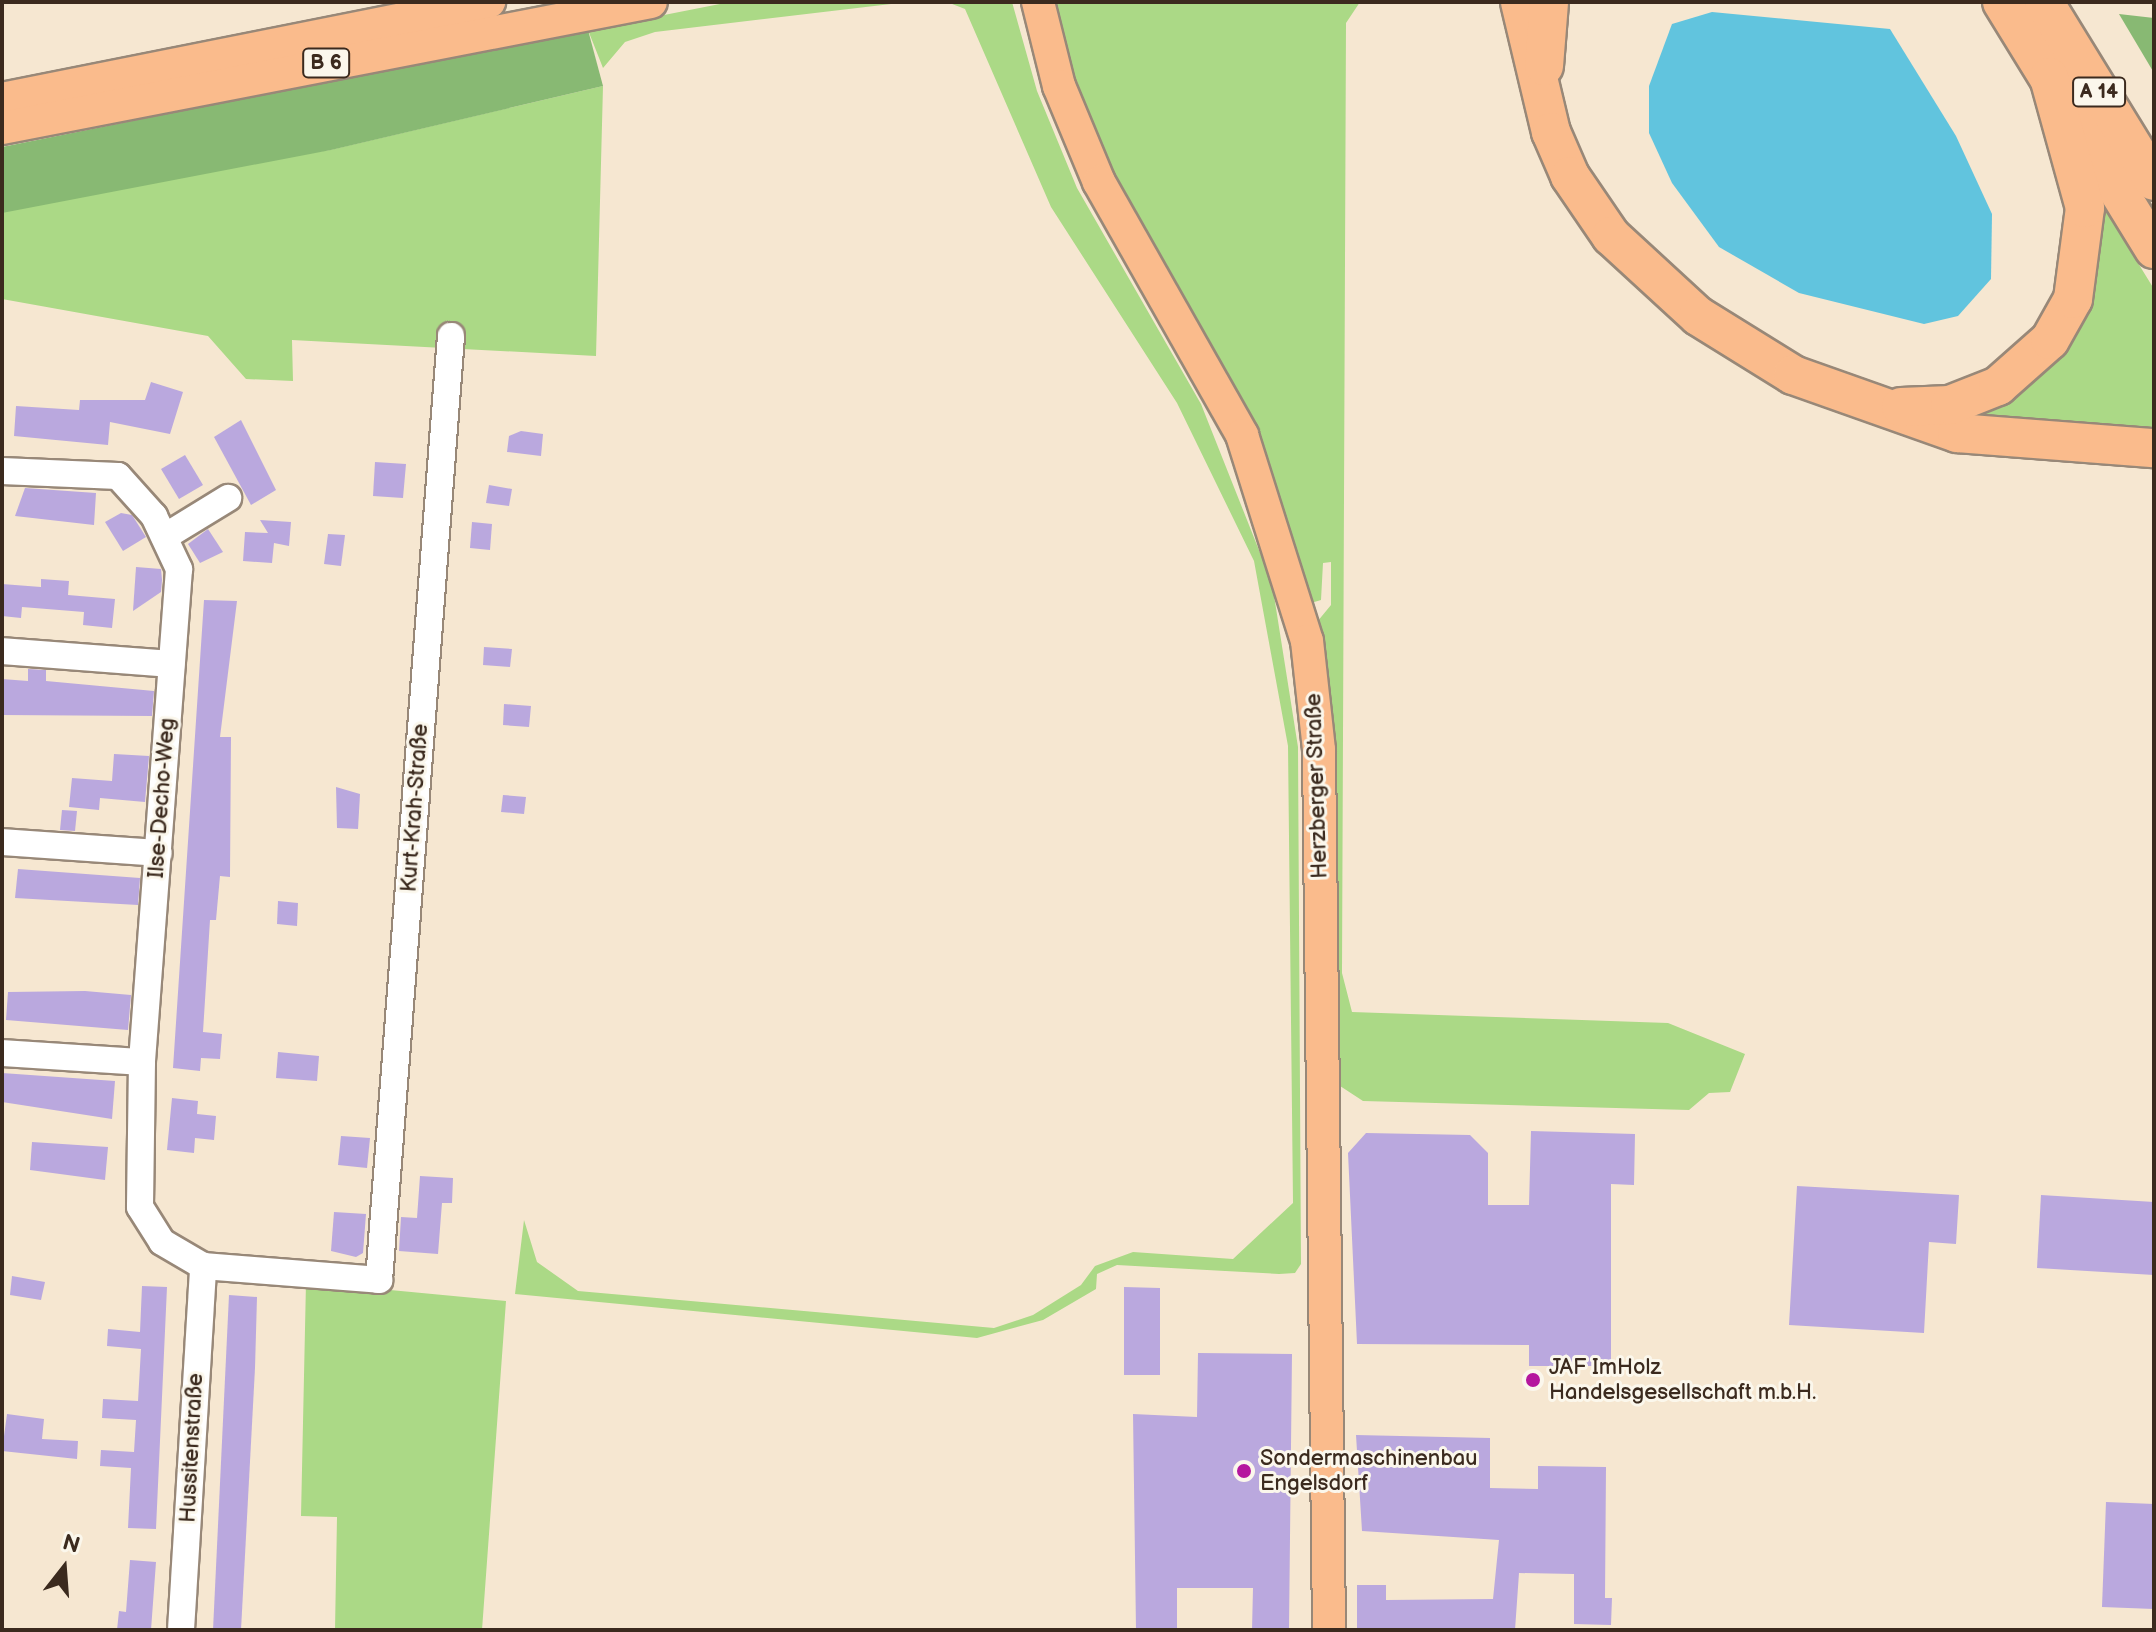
<!DOCTYPE html>
<meta charset="utf-8">
<style>
body{margin:0}
#map{position:relative;width:2156px;height:1632px;overflow:hidden;background:#f6e7d1;font-family:"Balsamiq Sans",sans-serif}
div>[style]{position:absolute}
.green>*{inset:0;background:#abd986}
.forest>*{inset:0;background:#88b973}
.water>*{inset:0;background:#61c4de}
.building>*{inset:0;background:#baa8de}
.roads{filter:drop-shadow(2px 0 #988878) drop-shadow(-2px 0 #988878) drop-shadow(0 2px #988878) drop-shadow(0 -2px #988878)}
.minor>*{height:26px;margin:-13px;padding:0 13px;transform-origin:13px;border-radius:13px;background:#fff}
.major>*{height:32px;margin:-16px;padding:0 16px;transform-origin:16px;border-radius:16px;background:#fabb8c}
.highway>*{height:38px;margin:-19px;padding:0 19px;transform-origin:19px;border-radius:19px;background:#fabb8c}
.dots>*{width:22px;height:22px;translate:-50% -50%;box-sizing:border-box;border:4px solid #fbf7ec;border-radius:50%}
span{translate:-50% -50%;white-space:nowrap;text-align:center;line-height:1.15;-webkit-text-stroke:6px #fbf7ec;paint-order:stroke}
.shield-label span{padding:2px 6px;background:#fbf7ec;border:2px solid;border-radius:6px;-webkit-text-stroke-width:0}
.shield-label{font-size:20px;color:#3b2a1e;font-weight:700}
.street-label{font-size:22px;color:#3b2a1e}
.poi-label{font-size:22px;color:#3b2a1e}
.left{translate:0 -50%;text-align:left}
.frame{position:absolute;inset:0;border:4px solid #3b2a1e;pointer-events:none}
.north{position:absolute;left:24px;top:1528px;width:80px;height:80px;-webkit-text-stroke:6px #fbf7ec;paint-order:stroke;rotate:17deg;font-size:22px;font-weight:700;line-height:32px;text-align:center;color:#3b2a1e}
.north::after{content:'';display:block;margin:auto;width:28px;height:36px;background:#3b2a1e;clip-path:polygon(50% 0,100% 100%,50% 72%,0 100%)}
</style>
<div id="map">
<div class="green">
<div style="clip-path:polygon(730px 2px,908px 2px,655px 32px,625px 42px,603px 68px,588px 30px)"></div>
<div style="clip-path:polygon(947px 2px,1012px 2px,1037px 91px,1077px 188px,1201px 404px,1272px 583px,1298px 747px,1301px 1264px,1295px 1273px,1279px 1274px,1117px 1265px,1097px 1274px,1096px 1289px,1043px 1320px,977px 1338px,515px 1294px,524px 1220px,537px 1262px,578px 1291px,994px 1328px,1033px 1315px,1081px 1285px,1095px 1266px,1133px 1252px,1233px 1259px,1293px 1203px,1288px 746px,1254px 561px,1177px 403px,1051px 207px,965px 9px)"></div>
<div style="clip-path:polygon(1045px 2px,1360px 2px,1346px 23px,1342px 973px,1352px 1012px,1668px 1023px,1745px 1054px,1730px 1092px,1709px 1093px,1689px 1110px,1363px 1101px,1337px 1084px,1317px 622px,1331px 605px,1331px 562px,1323px 563px,1321px 600px,1311px 603px,1118px 197px)"></div>
<div style="clip-path:polygon(603px 86px,596px 356px,292px 340px,293px 381px,246px 379px,208px 336px,2px 299px,2px 198px,330px 150px)"></div>
<div style="clip-path:polygon(2101px 203px,2154px 289px,2154px 439px,1931px 413px,2006px 391px)"></div>
<div style="clip-path:polygon(306px 1282px,506px 1301px,482px 1630px,335px 1630px,337px 1517px,301px 1516px)"></div>
</div>
<div class="forest">
<div style="clip-path:polygon(2119px 14px,2154px 18px,2154px 73px)"></div>
<div style="clip-path:polygon(588px 30px,603px 86px,331px 150px,2px 213px,2px 147px)"></div>
</div>
<div class="water">
<div style="clip-path:polygon(1712px 12px,1890px 29px,1956px 136px,1992px 214px,1991px 279px,1958px 316px,1924px 324px,1799px 293px,1719px 247px,1672px 183px,1649px 133px,1649px 86px,1672px 24px)"></div>
</div>
<div class="building">
<div style="clip-path:polygon(151px 382px,183px 392px,170px 434px,110px 422px,108px 445px,14px 436px,16px 406px,79px 410px,80px 400px,145px 400px)"></div>
<div style="clip-path:polygon(241px 420px,276px 490px,251px 505px,214px 437px)"></div>
<div style="clip-path:polygon(521px 431px,543px 434px,541px 456px,507px 452px,509px 436px)"></div>
<div style="clip-path:polygon(185px 455px,203px 485px,179px 499px,161px 469px)"></div>
<div style="clip-path:polygon(375px 462px,406px 464px,403px 498px,373px 496px)"></div>
<div style="clip-path:polygon(489px 485px,512px 489px,509px 506px,486px 503px)"></div>
<div style="clip-path:polygon(25px 488px,96px 493px,94px 525px,15px 516px)"></div>
<div style="clip-path:polygon(121px 513px,132px 515px,146px 537px,123px 551px,105px 522px)"></div>
<div style="clip-path:polygon(260px 520px,291px 522px,289px 546px,274px 543px,272px 563px,243px 561px,245px 532px,268px 533px)"></div>
<div style="clip-path:polygon(472px 522px,492px 524px,490px 550px,470px 548px)"></div>
<div style="clip-path:polygon(208px 529px,223px 552px,200px 563px,188px 544px)"></div>
<div style="clip-path:polygon(328px 534px,345px 535px,341px 566px,324px 564px)"></div>
<div style="clip-path:polygon(136px 567px,161px 569px,162px 580px,161px 592px,133px 611px)"></div>
<div style="clip-path:polygon(41px 579px,69px 581px,68px 595px,115px 599px,112px 628px,83px 625px,84px 612px,22px 607px,21px 618px,2px 616px,2px 584px,41px 587px)"></div>
<div style="clip-path:polygon(204px 600px,237px 601px,220px 737px,231px 737px,230px 877px,220px 876px,216px 920px,210px 920px,203px 1032px,222px 1034px,220px 1059px,201px 1058px,200px 1071px,173px 1068px)"></div>
<div style="clip-path:polygon(484px 647px,512px 649px,510px 667px,483px 665px)"></div>
<div style="clip-path:polygon(28px 669px,46px 670px,46px 681px,154px 691px,152px 716px,2px 715px,2px 679px,28px 681px)"></div>
<div style="clip-path:polygon(504px 704px,531px 706px,529px 727px,503px 725px)"></div>
<div style="clip-path:polygon(114px 754px,149px 756px,145px 802px,100px 798px,99px 810px,69px 807px,72px 778px,112px 781px)"></div>
<div style="clip-path:polygon(336px 787px,360px 794px,358px 829px,337px 828px)"></div>
<div style="clip-path:polygon(503px 795px,526px 797px,524px 814px,501px 812px)"></div>
<div style="clip-path:polygon(62px 810px,77px 811px,75px 831px,60px 830px)"></div>
<div style="clip-path:polygon(18px 869px,140px 878px,138px 905px,15px 898px)"></div>
<div style="clip-path:polygon(278px 901px,298px 903px,297px 926px,277px 924px)"></div>
<div style="clip-path:polygon(85px 991px,131px 995px,128px 1030px,6px 1020px,8px 992px)"></div>
<div style="clip-path:polygon(278px 1052px,319px 1056px,317px 1081px,276px 1078px)"></div>
<div style="clip-path:polygon(2px 1073px,115px 1081px,112px 1119px,2px 1102px)"></div>
<div style="clip-path:polygon(172px 1098px,198px 1101px,197px 1114px,216px 1116px,214px 1140px,195px 1138px,194px 1153px,167px 1150px)"></div>
<div style="clip-path:polygon(1531px 1131px,1635px 1134px,1634px 1185px,1611px 1184px,1611px 1366px,1529px 1366px,1529px 1345px,1357px 1344px,1348px 1153px,1366px 1133px,1470px 1135px,1488px 1153px,1488px 1205px,1529px 1205px)"></div>
<div style="clip-path:polygon(341px 1136px,370px 1138px,367px 1168px,338px 1165px)"></div>
<div style="clip-path:polygon(32px 1142px,108px 1147px,105px 1180px,30px 1170px)"></div>
<div style="clip-path:polygon(420px 1176px,453px 1178px,452px 1203px,442px 1203px,438px 1254px,399px 1251px,401px 1217px,417px 1218px)"></div>
<div style="clip-path:polygon(1797px 1186px,1959px 1195px,1956px 1244px,1929px 1242px,1924px 1333px,1789px 1325px)"></div>
<div style="clip-path:polygon(2041px 1195px,2154px 1202px,2154px 1275px,2037px 1268px)"></div>
<div style="clip-path:polygon(334px 1212px,366px 1214px,363px 1253px,356px 1257px,331px 1251px)"></div>
<div style="clip-path:polygon(12px 1276px,45px 1282px,41px 1300px,10px 1295px)"></div>
<div style="clip-path:polygon(142px 1286px,167px 1287px,156px 1529px,128px 1528px,131px 1468px,100px 1466px,101px 1450px,134px 1452px,136px 1420px,102px 1418px,103px 1399px,138px 1401px,141px 1349px,107px 1346px,108px 1329px,140px 1332px)"></div>
<div style="clip-path:polygon(1124px 1287px,1160px 1288px,1160px 1375px,1124px 1375px)"></div>
<div style="clip-path:polygon(229px 1295px,257px 1297px,255px 1368px,241px 1630px,213px 1630px)"></div>
<div style="clip-path:polygon(1198px 1353px,1292px 1354px,1289px 1630px,1252px 1630px,1253px 1588px,1177px 1588px,1177px 1630px,1136px 1630px,1133px 1414px,1197px 1417px)"></div>
<div style="clip-path:polygon(7px 1414px,44px 1419px,42px 1439px,78px 1441px,77px 1459px,2px 1451px)"></div>
<div style="clip-path:polygon(1356px 1435px,1490px 1438px,1490px 1488px,1538px 1489px,1538px 1466px,1606px 1467px,1605px 1598px,1612px 1598px,1611px 1625px,1574px 1624px,1574px 1574px,1519px 1573px,1515px 1630px,1357px 1630px,1357px 1585px,1386px 1585px,1386px 1600px,1493px 1599px,1499px 1540px,1362px 1531px)"></div>
<div style="clip-path:polygon(2106px 1502px,2154px 1504px,2154px 1609px,2102px 1607px)"></div>
<div style="clip-path:polygon(130px 1560px,156px 1562px,151px 1630px,117px 1630px,119px 1611px,126px 1612px)"></div>
</div>
<div class="roads">
<div class="minor">
<div style="left:2px;top:471px;width:116px;rotate:2.5deg"></div>
<div style="left:118px;top:476px;width:54px;rotate:48deg"></div>
<div style="left:154px;top:516px;width:59px;rotate:64.7deg"></div>
<div style="left:179px;top:569px;width:494px;rotate:94.3deg"></div>
<div style="left:142px;top:1062px;width:145px;rotate:90.8deg"></div>
<div style="left:140px;top:1207px;width:41px;rotate:57.8deg"></div>
<div style="left:162px;top:1242px;width:48px;rotate:30.3deg"></div>
<div style="left:203px;top:1266px;width:177px;rotate:4.5deg"></div>
<div style="left:379px;top:1280px;width:947px;rotate:-85.64deg"></div>
<div style="left:166px;top:536px;width:73px;rotate:-31.5deg"></div>
<div style="left:2px;top:651px;width:170px;rotate:4.4deg"></div>
<div style="left:2px;top:842px;width:157px;rotate:4deg"></div>
<div style="left:2px;top:1053px;width:140px;rotate:3.7deg"></div>
<div style="left:181px;top:1630px;width:365px;rotate:-86.5deg"></div>
</div>
<div class="major">
<div style="left:1038px;top:2px;width:87px;rotate:76deg"></div>
<div style="left:1059px;top:86px;width:104px;rotate:67.4deg"></div>
<div style="left:1099px;top:182px;width:291px;rotate:60.5deg"></div>
<div style="left:1242px;top:435px;width:216px;rotate:72.5deg"></div>
<div style="left:1307px;top:641px;width:110px;rotate:83.7deg"></div>
<div style="left:1319px;top:750px;width:880px;rotate:89.35deg"></div>
<div style="left:2px;top:99px;width:497px;rotate:-11.3deg"></div>
<div style="left:2px;top:128px;width:661px;rotate:-10.99deg"></div>
</div>
<div class="highway">
<div style="left:1520px;top:2px;width:134px;rotate:76.6deg"></div>
<div style="left:1551px;top:132px;width:48px;rotate:66.6deg"></div>
<div style="left:1570px;top:176px;width:73px;rotate:55.7deg"></div>
<div style="left:1611px;top:236px;width:118px;rotate:42.6deg"></div>
<div style="left:1698px;top:316px;width:112px;rotate:31.8deg"></div>
<div style="left:1793px;top:375px;width:174px;rotate:19.5deg"></div>
<div style="left:1957px;top:433px;width:198px;rotate:4.4deg"></div>
<div style="left:2002px;top:2px;width:290px;rotate:58.4deg"></div>
<div style="left:2044px;top:2px;width:210px;rotate:58.4deg"></div>
<div style="left:1544px;top:66px;width:64px;rotate:-85.5deg"></div>
<div style="left:1901px;top:407px;width:49px;rotate:-2.3deg"></div>
<div style="left:1950px;top:405px;width:52px;rotate:-21.6deg"></div>
<div style="left:1998px;top:386px;width:69px;rotate:-41.5deg"></div>
<div style="left:2050px;top:340px;width:47px;rotate:-60.7deg"></div>
<div style="left:2073px;top:299px;width:92px;rotate:-82.5deg"></div>
<div style="left:2085px;top:208px;width:136px;rotate:-105.4deg"></div>
</div>
</div>
<div class="dots">
<div style="left:1533px;top:1380px;background:#b5179e"></div>
<div style="left:1244px;top:1471px;background:#b5179e"></div>
</div>
<div class="shield-label">
<span style="left:326px;top:63px">B 6</span>
<span style="left:2099px;top:92px">A 14</span>
</div>
<div class="street-label">
<span style="left:1317px;top:786px;rotate:-92deg">Herzberger Straße</span>
<span style="left:162px;top:798px;rotate:-86deg">Ilse-Decho-Weg</span>
<span style="left:415px;top:808px;rotate:-86deg">Kurt-Krah-Straße</span>
<span style="left:192px;top:1448px;rotate:-87deg">Hussitenstraße</span>
</div>
<div class="poi-label">
<span class="left" style="left:1549px;top:1380px">JAF ImHolz<br>Handelsgesellschaft m.b.H.</span>
<span class="left" style="left:1260px;top:1471px">Sondermaschinenbau<br>Engelsdorf</span>
</div>
<div class="frame"></div>
<div class="north">N</div>
</div>
